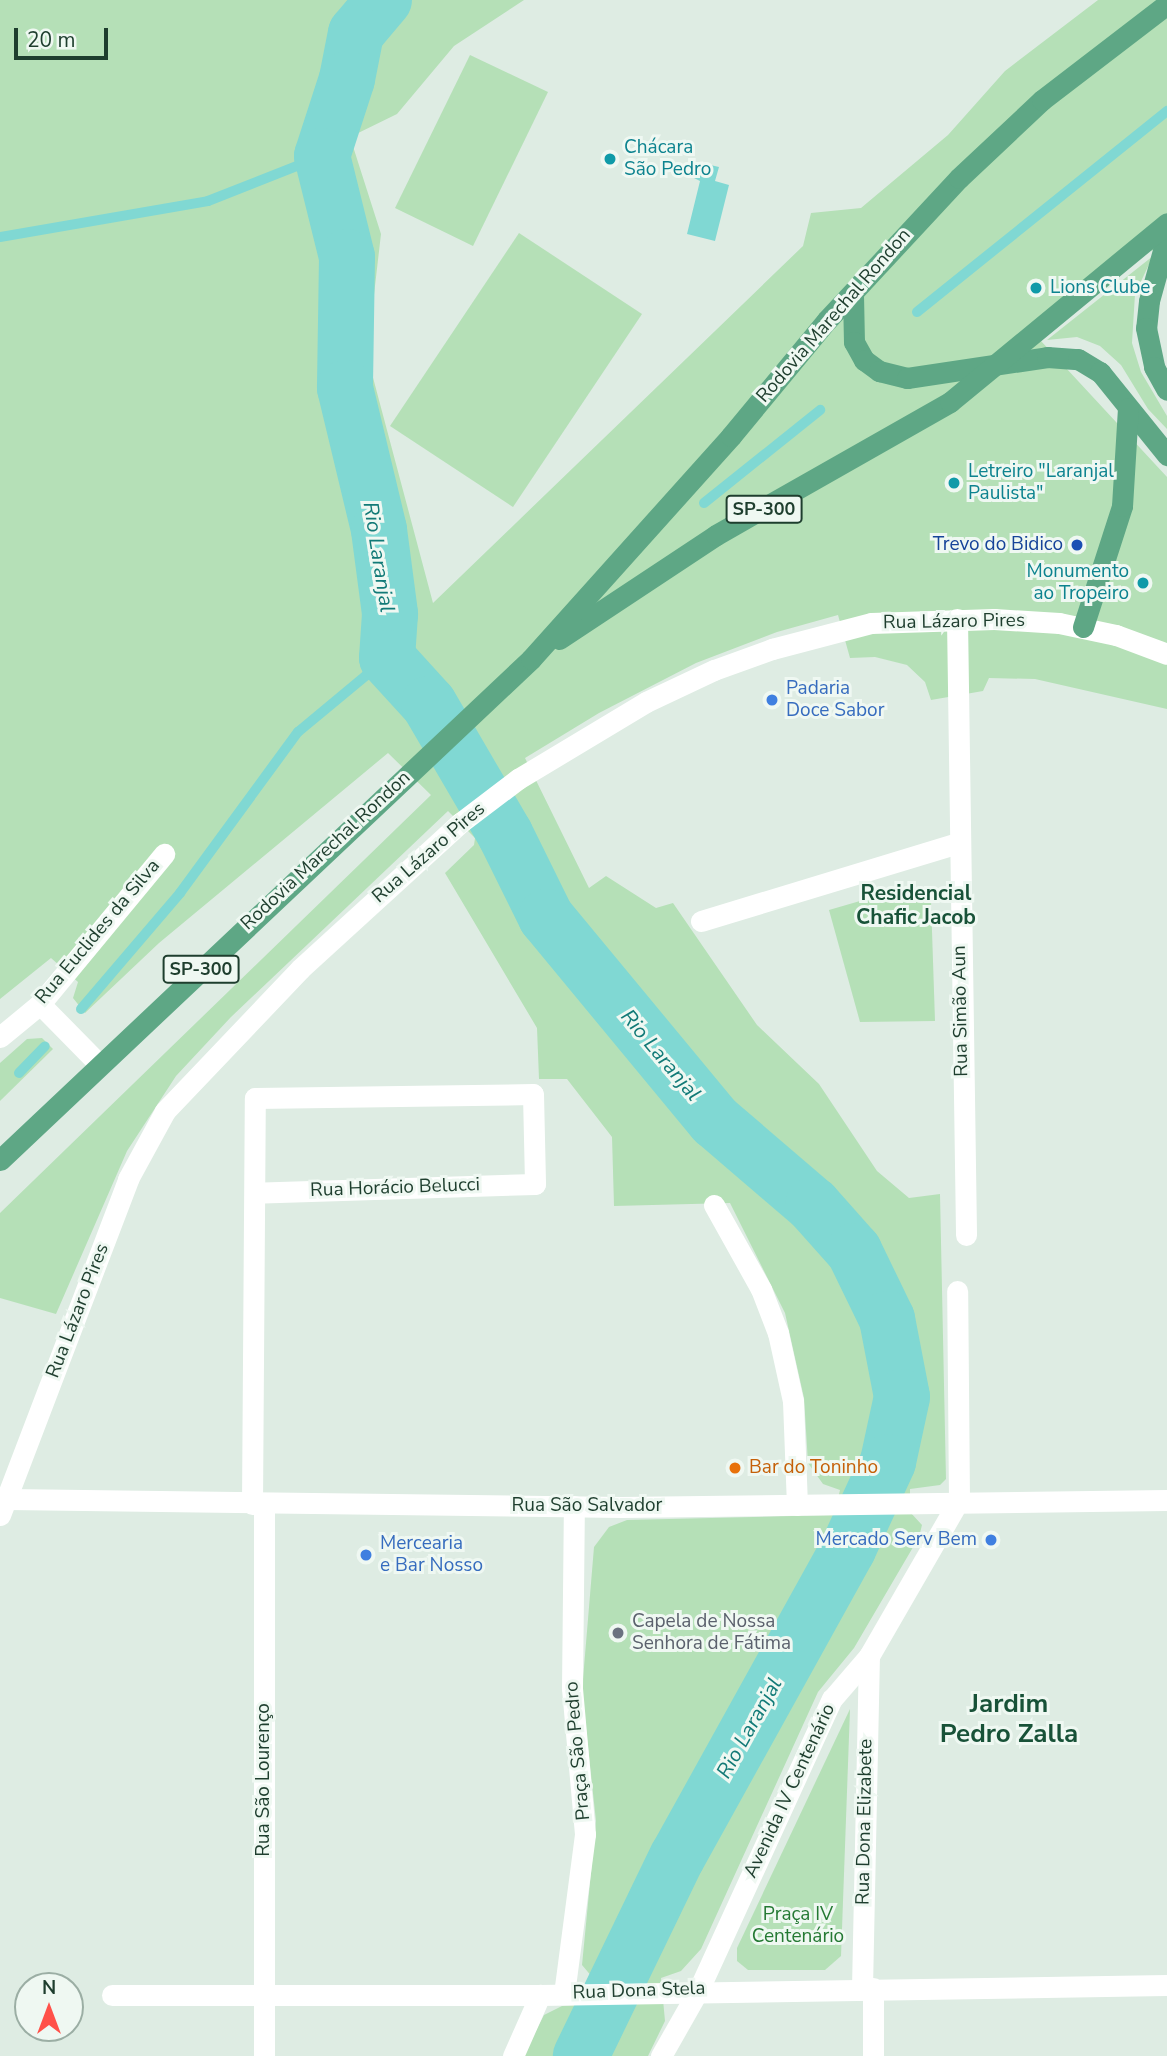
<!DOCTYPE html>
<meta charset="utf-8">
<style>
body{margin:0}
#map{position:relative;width:1167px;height:2056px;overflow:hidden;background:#deece3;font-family:"Nunito Sans",sans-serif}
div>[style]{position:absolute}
.green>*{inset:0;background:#b5e0b7}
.water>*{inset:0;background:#80d8d3}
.stream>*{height:10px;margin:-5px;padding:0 5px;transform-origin:5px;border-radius:5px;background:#80d8d3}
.river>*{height:56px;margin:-28px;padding:0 28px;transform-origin:28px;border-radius:28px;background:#80d8d3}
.minor>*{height:21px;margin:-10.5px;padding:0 10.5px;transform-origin:10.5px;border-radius:10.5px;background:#fff}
.major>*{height:21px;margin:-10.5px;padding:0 10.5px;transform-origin:10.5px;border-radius:10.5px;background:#5ea785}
.dots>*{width:19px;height:19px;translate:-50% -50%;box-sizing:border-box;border:4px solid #eff8f2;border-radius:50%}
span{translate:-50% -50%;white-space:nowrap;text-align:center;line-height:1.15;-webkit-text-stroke:6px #eff8f2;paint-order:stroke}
.shield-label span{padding:2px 5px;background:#eff8f2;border:2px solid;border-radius:5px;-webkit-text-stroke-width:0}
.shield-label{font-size:18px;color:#1e3e2e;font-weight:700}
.culture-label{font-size:19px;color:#0d838f}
.left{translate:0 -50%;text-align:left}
.right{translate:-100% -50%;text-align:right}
.street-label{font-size:19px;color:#1e3e2e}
.transit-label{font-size:19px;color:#164399}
.shop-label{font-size:19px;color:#366cbe}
.food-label{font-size:19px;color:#c56008}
.worship-label{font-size:19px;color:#5b616d}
.park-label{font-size:19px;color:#247933}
.water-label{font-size:21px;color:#127a77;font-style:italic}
.neighbourhood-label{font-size:21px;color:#185238;font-weight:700}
.district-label{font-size:26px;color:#185238;font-weight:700}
.north{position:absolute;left:14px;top:1972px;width:70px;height:70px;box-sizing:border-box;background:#eff8f2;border:2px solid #9baea4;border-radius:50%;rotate:0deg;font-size:19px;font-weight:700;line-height:28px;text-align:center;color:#1e3e2e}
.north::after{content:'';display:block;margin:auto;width:24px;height:32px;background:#ff5149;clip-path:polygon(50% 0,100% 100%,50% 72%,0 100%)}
.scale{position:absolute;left:14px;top:28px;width:94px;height:32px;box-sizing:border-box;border:4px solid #1e3e2e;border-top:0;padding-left:9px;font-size:21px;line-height:24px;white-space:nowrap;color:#1e3e2e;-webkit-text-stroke:5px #eff8f2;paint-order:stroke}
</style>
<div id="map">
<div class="green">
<div style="clip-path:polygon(0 0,524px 0,454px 46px,397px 114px,350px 137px,381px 234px,367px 355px,433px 603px,803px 246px,811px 213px,861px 208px,948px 135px,1005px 71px,1098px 0,1167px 0,1167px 247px,1149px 251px,1041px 341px,1167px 477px,1167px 709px,1035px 679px,989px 678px,983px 691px,931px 700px,925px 682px,907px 665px,875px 657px,850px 658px,838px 615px,777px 632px,696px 663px,599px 713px,525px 758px,589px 888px,606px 876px,656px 908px,673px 903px,757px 1025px,819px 1084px,877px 1171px,909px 1198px,940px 1194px,946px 1479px,940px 1485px,910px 1489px,910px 1512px,922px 1525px,919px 1537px,854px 1648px,818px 1692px,701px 1949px,681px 1971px,661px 1978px,665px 2021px,648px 2056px,523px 2056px,544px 2015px,562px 2006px,580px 2005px,593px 1978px,582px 1965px,596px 1821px,582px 1691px,594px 1547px,609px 1527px,627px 1520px,834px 1515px,840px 1490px,823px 1484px,808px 1463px,804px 1398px,785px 1313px,730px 1203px,614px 1206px,612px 1137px,567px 1079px,539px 1079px,537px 1028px,445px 873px,474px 845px,475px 838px,448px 811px,231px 1017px,176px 1076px,127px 1151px,56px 1314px,0 1298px,0 1213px,431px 795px,388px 753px,159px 943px,85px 1013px,73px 998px,78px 982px,51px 958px,0 999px)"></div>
<div style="clip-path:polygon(470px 55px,548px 92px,473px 246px,395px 208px)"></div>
<div style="clip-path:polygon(519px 233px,642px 314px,513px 507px,390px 426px)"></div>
<div style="clip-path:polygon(1153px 256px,1135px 294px,1132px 343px,1141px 372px,1167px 416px,1167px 429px,1148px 409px,1121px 365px,1100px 346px,1077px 337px,1047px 340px)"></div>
<div style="clip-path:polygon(908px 887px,923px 889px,931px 901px,935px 1021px,860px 1022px,829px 910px)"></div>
<div style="clip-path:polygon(42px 1038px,53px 1049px,0 1101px,0 1063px,27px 1039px)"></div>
<div style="clip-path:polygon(850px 1709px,841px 1956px,825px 1970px,748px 1970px,737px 1961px,737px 1948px)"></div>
</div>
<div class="water">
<div style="clip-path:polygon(367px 0,397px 0,368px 42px,356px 68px,334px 141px,330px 192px,313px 174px,313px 150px,337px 79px,342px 55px,337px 41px)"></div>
<div style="clip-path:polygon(698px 162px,719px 167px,715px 181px,729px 185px,715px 241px,687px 234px,700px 181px,694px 178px)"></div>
<div style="clip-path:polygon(363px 304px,358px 389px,379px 530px,355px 476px,328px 318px)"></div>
</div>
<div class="stream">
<div style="left:0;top:237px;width:211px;rotate:-9.8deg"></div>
<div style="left:208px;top:201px;width:123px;rotate:-21.5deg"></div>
<div style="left:917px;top:312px;width:321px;rotate:-38.8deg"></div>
<div style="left:704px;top:503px;width:149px;rotate:-38.7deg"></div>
<div style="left:81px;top:1009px;width:153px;rotate:-49.5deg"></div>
<div style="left:180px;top:893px;width:200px;rotate:-53.8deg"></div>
<div style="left:298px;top:732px;width:116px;rotate:-39.7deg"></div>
<div style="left:19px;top:1073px;width:37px;rotate:-46deg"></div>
</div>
<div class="river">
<div style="left:384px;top:0;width:43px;rotate:130.3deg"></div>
<div style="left:356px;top:33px;width:47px;rotate:101.1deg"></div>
<div style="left:347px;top:79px;width:81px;rotate:108deg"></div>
<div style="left:322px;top:156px;width:104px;rotate:76.1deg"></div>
<div style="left:347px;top:257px;width:131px;rotate:90.9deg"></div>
<div style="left:345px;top:388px;width:146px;rotate:76.5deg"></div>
<div style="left:379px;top:530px;width:85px;rotate:82.5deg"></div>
<div style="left:390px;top:614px;width:44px;rotate:93.9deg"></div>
<div style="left:387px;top:658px;width:62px;rotate:47.6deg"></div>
<div style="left:429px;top:704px;width:151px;rotate:59.7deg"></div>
<div style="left:505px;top:834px;width:93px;rotate:63.7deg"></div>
<div style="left:546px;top:917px;width:265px;rotate:50.4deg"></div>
<div style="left:715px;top:1121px;width:129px;rotate:40.6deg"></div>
<div style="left:813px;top:1205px;width:62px;rotate:48.3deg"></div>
<div style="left:854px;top:1251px;width:76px;rotate:64.1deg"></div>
<div style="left:887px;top:1319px;width:79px;rotate:79.1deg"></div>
<div style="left:902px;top:1397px;width:66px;rotate:102.2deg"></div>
<div style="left:888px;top:1462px;width:96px;rotate:114.7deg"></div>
<div style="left:848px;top:1549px;width:352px;rotate:119deg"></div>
<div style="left:677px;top:1857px;width:221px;rotate:115.8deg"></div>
</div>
<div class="minor">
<div style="left:957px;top:619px;width:616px;rotate:89.16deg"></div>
<div style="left:701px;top:921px;width:268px;rotate:-16.9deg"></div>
<div style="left:40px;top:1004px;width:86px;rotate:45.5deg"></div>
<div style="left:0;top:1037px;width:52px;rotate:-39.5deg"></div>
<div style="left:40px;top:1004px;width:195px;rotate:-50.4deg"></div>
<div style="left:714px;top:1205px;width:96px;rotate:60.8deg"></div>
<div style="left:761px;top:1289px;width:47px;rotate:68.9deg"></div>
<div style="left:778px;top:1333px;width:70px;rotate:77.6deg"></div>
<div style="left:793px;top:1401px;width:104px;rotate:87.8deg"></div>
<div style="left:7px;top:1499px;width:614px;rotate:0.75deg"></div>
<div style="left:621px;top:1507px;width:546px;rotate:-0.73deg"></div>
<div style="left:252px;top:1504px;width:406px;rotate:-89.6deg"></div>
<div style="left:255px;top:1098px;width:278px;rotate:-0.8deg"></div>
<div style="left:533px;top:1094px;width:90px;rotate:88.7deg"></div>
<div style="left:535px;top:1184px;width:280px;rotate:178.2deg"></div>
<div style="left:0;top:1515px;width:360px;rotate:-69.1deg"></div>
<div style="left:128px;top:1179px;width:77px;rotate:-61.4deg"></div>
<div style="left:165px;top:1111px;width:196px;rotate:-46.4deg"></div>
<div style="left:300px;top:969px;width:217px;rotate:-42.4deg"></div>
<div style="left:460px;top:823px;width:73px;rotate:-37.2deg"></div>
<div style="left:518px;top:779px;width:149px;rotate:-31deg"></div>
<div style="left:646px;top:702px;width:75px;rotate:-25.2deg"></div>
<div style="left:714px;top:670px;width:62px;rotate:-19.9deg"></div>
<div style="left:772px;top:649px;width:102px;rotate:-14.7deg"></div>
<div style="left:871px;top:623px;width:123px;rotate:-1.9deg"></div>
<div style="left:994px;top:619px;width:65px;rotate:3.5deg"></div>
<div style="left:1059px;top:623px;width:58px;rotate:11.9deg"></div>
<div style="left:1116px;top:635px;width:54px;rotate:20.4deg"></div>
<div style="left:862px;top:1988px;width:332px;rotate:-88.8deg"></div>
<div style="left:564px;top:1994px;width:161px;rotate:-82.5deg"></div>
<div style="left:585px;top:1834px;width:147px;rotate:-95.1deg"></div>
<div style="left:572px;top:1688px;width:182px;rotate:-89.4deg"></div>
<div style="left:112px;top:1995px;width:428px"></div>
<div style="left:540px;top:1995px;width:627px;rotate:-0.91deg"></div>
<div style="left:264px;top:2056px;width:552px;rotate:-90deg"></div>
<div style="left:513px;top:2056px;width:67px;rotate:-66.1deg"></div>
<div style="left:661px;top:2056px;width:77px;rotate:-60.4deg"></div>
<div style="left:699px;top:1989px;width:319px;rotate:-65.4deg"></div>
<div style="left:832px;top:1699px;width:57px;rotate:-49.3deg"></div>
<div style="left:869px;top:1656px;width:180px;rotate:-60deg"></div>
<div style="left:959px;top:1500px;width:209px;rotate:-90.5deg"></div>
<div style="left:873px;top:2056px;width:68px;rotate:-90deg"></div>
</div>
<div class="major">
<div style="left:1167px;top:236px;width:67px;rotate:105.5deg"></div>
<div style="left:1149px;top:301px;width:27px;rotate:96deg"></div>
<div style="left:1146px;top:328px;width:40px;rotate:78deg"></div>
<div style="left:1154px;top:367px;width:26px;rotate:61deg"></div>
<div style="left:853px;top:295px;width:47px;rotate:88.8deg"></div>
<div style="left:854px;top:342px;width:21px;rotate:61deg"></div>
<div style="left:864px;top:360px;width:19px;rotate:36deg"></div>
<div style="left:879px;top:371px;width:29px;rotate:14deg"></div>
<div style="left:907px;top:378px;width:142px;rotate:-8.5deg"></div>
<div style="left:1047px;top:357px;width:31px;rotate:4deg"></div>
<div style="left:1078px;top:359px;width:26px;rotate:31deg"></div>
<div style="left:1100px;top:372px;width:107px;rotate:51.1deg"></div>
<div style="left:1083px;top:627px;width:127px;rotate:-72.1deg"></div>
<div style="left:1122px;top:506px;width:98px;rotate:-86.5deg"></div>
<div style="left:559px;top:639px;width:188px;rotate:-33.5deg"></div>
<div style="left:716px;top:535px;width:269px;rotate:-29.6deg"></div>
<div style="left:950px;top:402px;width:281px;rotate:-39.5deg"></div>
<div style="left:0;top:1160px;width:730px;rotate:-43.33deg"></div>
<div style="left:531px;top:659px;width:300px;rotate:-48.1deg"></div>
<div style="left:731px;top:436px;width:151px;rotate:-50.4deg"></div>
<div style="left:827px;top:320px;width:194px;rotate:-47.1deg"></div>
<div style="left:959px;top:178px;width:114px;rotate:-43.2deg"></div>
<div style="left:1042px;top:100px;width:158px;rotate:-37.5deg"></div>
</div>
<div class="dots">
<div style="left:610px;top:159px;background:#0f9aa8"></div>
<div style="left:1036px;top:288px;background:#0f9aa8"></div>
<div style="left:954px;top:483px;background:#0f9aa8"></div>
<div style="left:1077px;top:545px;background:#1a4fb4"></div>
<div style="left:1143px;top:583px;background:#0f9aa8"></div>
<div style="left:772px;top:700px;background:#3f7fe0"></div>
<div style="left:735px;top:1468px;background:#e8710a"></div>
<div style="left:991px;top:1540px;background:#3f7fe0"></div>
<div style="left:366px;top:1555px;background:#3f7fe0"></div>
<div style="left:618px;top:1633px;background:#6b7280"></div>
</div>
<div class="shield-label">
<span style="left:764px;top:509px">SP-300</span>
<span style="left:201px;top:969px">SP-300</span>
</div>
<div class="culture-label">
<span class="left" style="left:624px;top:159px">Chácara<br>São Pedro</span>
<span class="left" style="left:1050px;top:288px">Lions Clube</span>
<span class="left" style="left:968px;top:483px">Letreiro "Laranjal<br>Paulista"</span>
<span class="right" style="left:1129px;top:583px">Monumento<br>ao Tropeiro</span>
</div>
<div class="street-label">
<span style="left:834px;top:316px;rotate:-49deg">Rodovia Marechal Rondon</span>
<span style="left:954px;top:622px;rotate:-1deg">Rua Lázaro Pires</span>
<span style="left:326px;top:851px;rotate:-43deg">Rodovia Marechal Rondon</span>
<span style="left:429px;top:853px;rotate:-41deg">Rua Lázaro Pires</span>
<span style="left:98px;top:932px;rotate:-50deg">Rua Euclides da Silva</span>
<span style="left:961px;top:1011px;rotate:-91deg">Rua Simão Aun</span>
<span style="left:395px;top:1188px;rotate:-2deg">Rua Horácio Belucci</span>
<span style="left:78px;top:1311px;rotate:-69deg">Rua Lázaro Pires</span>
<span style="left:587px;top:1506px">Rua São Salvador</span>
<span style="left:578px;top:1751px;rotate:-95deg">Praça São Pedro</span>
<span style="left:264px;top:1780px;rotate:-90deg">Rua São Lourenço</span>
<span style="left:790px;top:1791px;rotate:-65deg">Avenida IV Centenário</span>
<span style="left:865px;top:1822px;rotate:-89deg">Rua Dona Elizabete</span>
<span style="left:639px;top:1991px;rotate:-2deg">Rua Dona Stela</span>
</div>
<div class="transit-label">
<span class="right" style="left:1063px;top:545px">Trevo do Bidico</span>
</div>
<div class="shop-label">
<span class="left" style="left:786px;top:700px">Padaria<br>Doce Sabor</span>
<span class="right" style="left:977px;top:1540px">Mercado Serv Bem</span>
<span class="left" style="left:380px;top:1555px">Mercearia<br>e Bar Nosso</span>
</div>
<div class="food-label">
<span class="left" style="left:749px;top:1468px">Bar do Toninho</span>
</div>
<div class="worship-label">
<span class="left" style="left:632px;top:1633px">Capela de Nossa<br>Senhora de Fátima</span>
</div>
<div class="park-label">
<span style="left:798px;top:1926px">Praça IV<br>Centenário</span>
</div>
<div class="water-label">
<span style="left:379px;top:557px;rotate:81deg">Rio Laranjal</span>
<span style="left:661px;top:1055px;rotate:50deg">Rio Laranjal</span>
<span style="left:749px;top:1728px;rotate:-61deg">Rio Laranjal</span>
</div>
<div class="neighbourhood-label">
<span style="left:916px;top:905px">Residencial<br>Chafic Jacob</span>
</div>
<div class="district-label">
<span style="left:1009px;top:1719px">Jardim<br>Pedro Zalla</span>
</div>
<div class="north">N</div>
<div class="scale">20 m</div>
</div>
